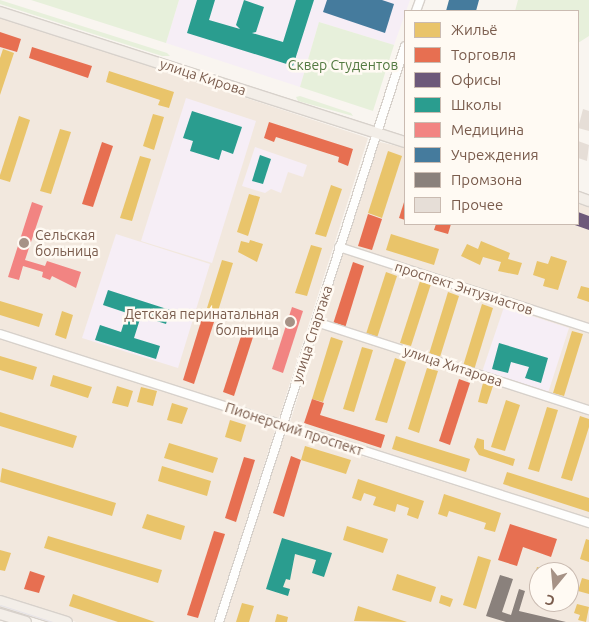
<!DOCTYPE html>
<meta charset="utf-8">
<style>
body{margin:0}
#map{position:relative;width:589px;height:622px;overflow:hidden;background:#f9f5f0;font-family:Ubuntu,sans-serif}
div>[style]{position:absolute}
.residential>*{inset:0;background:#f2e8de}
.education>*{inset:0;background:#f6eef6}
.green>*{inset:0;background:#e7f0db}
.homes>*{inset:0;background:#e9c46a}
.shops>*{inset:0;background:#e76f51}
.offices>*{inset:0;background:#6d597a}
.schools>*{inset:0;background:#2a9d8f}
.health>*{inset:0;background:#f28482}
.public>*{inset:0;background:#457b9d}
.industry>*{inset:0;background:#8a817c}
.building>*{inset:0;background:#e6ded7}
.roads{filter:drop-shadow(1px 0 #d7d1cb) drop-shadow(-1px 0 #d7d1cb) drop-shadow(0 1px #d7d1cb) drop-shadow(0 -1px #d7d1cb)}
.minor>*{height:8px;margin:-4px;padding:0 4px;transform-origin:4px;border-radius:4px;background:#fefefd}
.major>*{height:10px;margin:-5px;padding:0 5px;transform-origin:5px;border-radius:5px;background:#f3eee8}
.tram>*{height:1px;margin:-0.5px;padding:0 0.5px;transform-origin:0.5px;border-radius:0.5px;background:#e6e3e7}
.dots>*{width:14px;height:14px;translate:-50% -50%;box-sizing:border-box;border:2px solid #fffaf3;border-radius:50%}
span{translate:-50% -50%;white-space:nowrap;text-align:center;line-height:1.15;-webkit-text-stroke:5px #fffaf3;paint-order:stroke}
.park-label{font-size:14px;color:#537a41}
.street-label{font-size:14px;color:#7a5c4d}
.poi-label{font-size:14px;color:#7a5c4d}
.left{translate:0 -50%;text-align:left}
.right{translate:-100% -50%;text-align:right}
.legend{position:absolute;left:404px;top:10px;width:175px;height:215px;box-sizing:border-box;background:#fffaf3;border:1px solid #cabbb1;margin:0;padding:6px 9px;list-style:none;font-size:15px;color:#7a5c4d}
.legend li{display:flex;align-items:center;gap:10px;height:25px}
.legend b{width:25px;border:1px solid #cabbb1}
.north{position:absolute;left:529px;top:562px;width:50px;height:50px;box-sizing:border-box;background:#fffaf3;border:1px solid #cabbb1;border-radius:50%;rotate:197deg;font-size:14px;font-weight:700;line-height:20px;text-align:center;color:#7a5c4d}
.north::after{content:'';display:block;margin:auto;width:18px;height:22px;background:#a69286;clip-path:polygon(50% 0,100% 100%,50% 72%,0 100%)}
</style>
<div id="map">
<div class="residential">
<div style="clip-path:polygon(0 17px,368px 138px,214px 622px,76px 622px,0 597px)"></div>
<div style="clip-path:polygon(380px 142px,405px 148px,405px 224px,578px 224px,578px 204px,589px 207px,589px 521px,290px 422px,377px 145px)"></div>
<div style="clip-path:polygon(evenodd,289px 433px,589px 528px,589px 622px,222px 622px,281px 438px,289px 433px,539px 572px,569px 572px,569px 602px,539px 602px,539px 572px)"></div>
</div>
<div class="education">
<div style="clip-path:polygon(179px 0,410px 0,394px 45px,319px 22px,300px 87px,166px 43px)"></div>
<div style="clip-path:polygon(186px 98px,256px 121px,212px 263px,141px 241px)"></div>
<div style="clip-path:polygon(255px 147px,307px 165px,303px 177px,288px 172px,281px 193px,271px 189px,265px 193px,242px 186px)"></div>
<div style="clip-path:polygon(116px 234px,210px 264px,178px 368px,82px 338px)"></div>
<div style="clip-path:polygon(504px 307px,569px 328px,548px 393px,482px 372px)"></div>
</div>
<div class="green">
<div style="clip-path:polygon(0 0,167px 53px,170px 56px,162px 56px,0 4px)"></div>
<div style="clip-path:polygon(31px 0,179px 0,166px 43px)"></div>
<div style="clip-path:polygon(518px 0,589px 0,589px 36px,578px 43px,578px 11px,515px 11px)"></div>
<div style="clip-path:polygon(319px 22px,394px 45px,373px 111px,300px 87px)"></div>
<div style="clip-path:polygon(300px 96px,351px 113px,353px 116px,298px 101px,296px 97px)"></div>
</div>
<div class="homes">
<div style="clip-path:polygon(3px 49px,14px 53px,0 95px,0 58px)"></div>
<div style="clip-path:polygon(109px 71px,174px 92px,169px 108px,158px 105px,160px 100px,106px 82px)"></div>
<div style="clip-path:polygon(153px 114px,164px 117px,154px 150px,143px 146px)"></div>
<div style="clip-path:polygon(19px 116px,30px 120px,10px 182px,0 179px,0 175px)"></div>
<div style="clip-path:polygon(60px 129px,71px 132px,51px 194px,40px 191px)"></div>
<div style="clip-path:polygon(388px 151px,402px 156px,382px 218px,368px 213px)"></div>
<div style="clip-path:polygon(140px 156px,151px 159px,132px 221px,120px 218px)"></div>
<div style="clip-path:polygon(331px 185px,342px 189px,326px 237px,315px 234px)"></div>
<div style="clip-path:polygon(249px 194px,260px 197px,248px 236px,237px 232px)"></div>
<div style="clip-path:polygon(391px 234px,439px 249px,434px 265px,386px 250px)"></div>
<div style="clip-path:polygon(250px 240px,263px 244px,257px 262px,238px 252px,241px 241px,249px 243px)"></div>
<div style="clip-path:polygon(481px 241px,510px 253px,508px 259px,522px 263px,518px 275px,498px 271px,501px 262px,483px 257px,480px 265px,461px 256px,467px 244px,478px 249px)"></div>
<div style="clip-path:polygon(311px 245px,322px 248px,307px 296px,295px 293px)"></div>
<div style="clip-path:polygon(551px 256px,567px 261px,558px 290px,543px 286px,545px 279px,533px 275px,537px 261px,548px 264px)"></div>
<div style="clip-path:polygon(222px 260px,233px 263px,218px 311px,207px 308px)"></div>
<div style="clip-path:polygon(386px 272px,397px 276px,377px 338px,366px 334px)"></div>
<div style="clip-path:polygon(420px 281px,431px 284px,411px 346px,400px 343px)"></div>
<div style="clip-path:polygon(581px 286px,589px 288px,589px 302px,577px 298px)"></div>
<div style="clip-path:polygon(448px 292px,459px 296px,440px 357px,429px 354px)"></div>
<div style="clip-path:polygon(0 301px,43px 314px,39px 327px,0 315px)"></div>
<div style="clip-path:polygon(482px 304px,493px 308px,474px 370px,463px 366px)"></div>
<div style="clip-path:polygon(62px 311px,73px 315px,66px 339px,55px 335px)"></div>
<div style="clip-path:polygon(572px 331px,583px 334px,564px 396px,553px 393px)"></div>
<div style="clip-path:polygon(331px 337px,343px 341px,323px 402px,312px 399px)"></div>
<div style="clip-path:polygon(362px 347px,373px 350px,354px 412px,343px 409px)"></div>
<div style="clip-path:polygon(0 356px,37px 367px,33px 380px,0 370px)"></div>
<div style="clip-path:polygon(395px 358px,406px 362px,387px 423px,375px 420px)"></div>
<div style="clip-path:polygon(427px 368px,438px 371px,419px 433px,408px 429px)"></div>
<div style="clip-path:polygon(53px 375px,92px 387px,88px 398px,50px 386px)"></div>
<div style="clip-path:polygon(483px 383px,493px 386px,487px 404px,478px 402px)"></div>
<div style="clip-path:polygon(117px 386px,133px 391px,128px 407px,112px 403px)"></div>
<div style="clip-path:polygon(141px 387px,157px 391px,153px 406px,137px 402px)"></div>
<div style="clip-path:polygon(506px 400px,520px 405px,505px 451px,491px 447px)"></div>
<div style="clip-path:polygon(172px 403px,188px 408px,182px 424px,167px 420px)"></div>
<div style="clip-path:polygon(547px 407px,558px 410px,539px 472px,528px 469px)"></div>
<div style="clip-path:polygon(0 412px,77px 436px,73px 448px,0 426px)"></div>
<div style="clip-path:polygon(580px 416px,589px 419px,589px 427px,572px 481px,561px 478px)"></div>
<div style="clip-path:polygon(230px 420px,246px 425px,241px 442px,225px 437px)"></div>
<div style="clip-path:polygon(396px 436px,470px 459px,466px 472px,392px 449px)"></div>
<div style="clip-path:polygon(477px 438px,484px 440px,484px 449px,515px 459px,513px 466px,479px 455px,474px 447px)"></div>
<div style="clip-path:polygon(169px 443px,218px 458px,213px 473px,164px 458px)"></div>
<div style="clip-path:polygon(305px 446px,351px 460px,346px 474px,301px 460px)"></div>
<div style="clip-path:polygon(162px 466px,211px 481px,207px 496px,158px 481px)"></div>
<div style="clip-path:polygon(2px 468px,116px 503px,112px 516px,0 482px)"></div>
<div style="clip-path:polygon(507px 472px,589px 498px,589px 512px,503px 484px)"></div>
<div style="clip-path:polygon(358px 479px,424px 501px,418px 519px,407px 515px,409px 508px,397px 504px,395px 512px,373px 505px,376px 497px,364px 493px,361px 501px,352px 498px)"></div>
<div style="clip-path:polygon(444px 494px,501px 513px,495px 532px,484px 529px,486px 523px,449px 511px,447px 517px,438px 514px)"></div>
<div style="clip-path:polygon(147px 514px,185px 526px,181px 540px,142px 528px)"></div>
<div style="clip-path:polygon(347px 526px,388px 539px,383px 553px,343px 540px)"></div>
<div style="clip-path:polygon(48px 536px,162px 570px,158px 583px,44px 548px)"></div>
<div style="clip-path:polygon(586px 539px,589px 540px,589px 562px,580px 559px)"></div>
<div style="clip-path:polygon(0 550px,11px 553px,5px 571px,0 570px)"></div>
<div style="clip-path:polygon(478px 556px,491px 560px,476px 609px,463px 605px)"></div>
<div style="clip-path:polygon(537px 567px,553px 571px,554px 568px,564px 572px,539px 572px,539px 590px,531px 588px)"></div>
<div style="clip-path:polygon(397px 574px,436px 587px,431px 602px,392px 590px)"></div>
<div style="clip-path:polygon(582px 578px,589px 580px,589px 594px,578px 591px)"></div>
<div style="clip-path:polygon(73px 594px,155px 622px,118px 622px,69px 606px)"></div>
<div style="clip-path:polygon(441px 595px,453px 599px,450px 607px,439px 603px)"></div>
<div style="clip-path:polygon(242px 603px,254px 606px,249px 622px,236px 622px)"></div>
<div style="clip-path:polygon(577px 604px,589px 607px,586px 622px,578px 620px,580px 615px,574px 613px)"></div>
<div style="clip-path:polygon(358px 606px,407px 622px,406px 622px,354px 621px)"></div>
<div style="clip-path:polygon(277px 614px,288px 617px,287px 622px,275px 622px)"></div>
</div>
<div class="shops">
<div style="clip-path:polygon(0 32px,21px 39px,17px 52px,0 47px)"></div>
<div style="clip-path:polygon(32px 47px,92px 66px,88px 78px,29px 58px)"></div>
<div style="clip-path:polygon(269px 122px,353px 149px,348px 166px,338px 162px,339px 157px,276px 137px,274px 142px,264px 138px)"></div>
<div style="clip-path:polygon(102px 142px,113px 146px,93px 207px,82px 204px)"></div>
<div style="clip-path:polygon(405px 199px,405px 220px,399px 218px)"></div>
<div style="clip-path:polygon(368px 214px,382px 219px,372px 250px,358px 246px)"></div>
<div style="clip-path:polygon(436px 224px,451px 224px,448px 234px,434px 230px)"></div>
<div style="clip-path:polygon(353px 262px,364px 266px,345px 328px,333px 324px)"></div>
<div style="clip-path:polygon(202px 318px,214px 322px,194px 384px,183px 380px)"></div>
<div style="clip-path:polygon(243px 330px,254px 334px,234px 396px,223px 392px)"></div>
<div style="clip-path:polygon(459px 379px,470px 383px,450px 445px,439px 441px)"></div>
<div style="clip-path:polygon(312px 399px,324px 403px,320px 415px,385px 435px,381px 448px,304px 423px)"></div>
<div style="clip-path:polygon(291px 456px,301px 460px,284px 517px,273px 513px)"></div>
<div style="clip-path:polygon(244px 457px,255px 460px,236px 522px,225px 518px)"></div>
<div style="clip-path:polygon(510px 524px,557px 539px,551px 557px,523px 547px,517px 566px,498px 560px)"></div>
<div style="clip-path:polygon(214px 531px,225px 534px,198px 618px,187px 615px)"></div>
<div style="clip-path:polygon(30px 571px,45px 576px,39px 593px,24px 589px)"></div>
</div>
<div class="offices">
<div style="clip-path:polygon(578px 212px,589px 216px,589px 230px,572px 224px,578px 224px)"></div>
</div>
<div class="schools">
<div style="clip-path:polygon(197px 0,215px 0,209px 20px,240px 29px,236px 25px,244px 0,264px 7px,256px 32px,252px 33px,283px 42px,296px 0,314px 0,293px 66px,187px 33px)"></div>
<div style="clip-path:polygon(192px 111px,242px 127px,233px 154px,222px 150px,219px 160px,190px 151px,193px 141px,183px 138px)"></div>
<div style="clip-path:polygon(260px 155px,271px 159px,263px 184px,252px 181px)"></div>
<div style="clip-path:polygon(108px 290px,170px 310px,166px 324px,141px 316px,134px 338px,160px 346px,156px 359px,95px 340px,100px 325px,121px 332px,127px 313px,103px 305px)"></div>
<div style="clip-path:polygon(499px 343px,548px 358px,541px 383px,525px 378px,529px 367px,511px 362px,508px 373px,492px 369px)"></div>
<div style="clip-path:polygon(282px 538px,332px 553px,324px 577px,312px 573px,316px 560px,295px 554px,290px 580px,286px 579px,283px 587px,290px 589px,288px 596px,266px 589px)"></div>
</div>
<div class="health">
<div style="clip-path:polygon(32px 202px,43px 206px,25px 260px,45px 266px,47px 261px,81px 272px,76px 288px,52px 276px,50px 280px,42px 277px,43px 272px,23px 266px,19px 280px,8px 277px)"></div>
<div style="clip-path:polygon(292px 307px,303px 311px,283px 373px,272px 369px)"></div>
</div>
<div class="public">
<div style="clip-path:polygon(327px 0,382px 0,394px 4px,385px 33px,323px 12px)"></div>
<div style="clip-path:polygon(449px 0,479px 0,476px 11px,446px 11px)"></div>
</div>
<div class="industry">
<div style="clip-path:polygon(500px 575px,513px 579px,502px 612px,511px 615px,519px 589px,525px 591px,519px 611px,566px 622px,506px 622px,486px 616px)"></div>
</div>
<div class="building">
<div style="clip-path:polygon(583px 109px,589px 111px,589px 131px,578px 128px)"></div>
<div style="clip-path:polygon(578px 141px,589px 145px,587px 161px,578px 158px)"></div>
</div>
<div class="roads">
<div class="minor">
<div style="left:416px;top:11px;width:12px;rotate:-70deg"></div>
<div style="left:339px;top:247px;width:263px;rotate:18deg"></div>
<div style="left:316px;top:322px;width:287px;rotate:17.9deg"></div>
<div style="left:0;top:334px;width:619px;rotate:17.79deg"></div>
<div style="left:219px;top:622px;width:605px;rotate:-72.1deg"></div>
</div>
<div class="major">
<div style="left:0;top:12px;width:425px;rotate:17.8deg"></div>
<div style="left:578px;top:197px;width:12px;rotate:20deg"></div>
<div style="left:0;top:601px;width:70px;rotate:17.4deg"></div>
<div style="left:0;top:614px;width:27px;rotate:17deg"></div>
</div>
</div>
<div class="tram">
<div style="left:0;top:605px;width:56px;rotate:17.8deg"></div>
</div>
<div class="dots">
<div style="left:24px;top:243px;background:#a69286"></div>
<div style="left:290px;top:322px;background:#a69286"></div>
</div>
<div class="park-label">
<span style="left:343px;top:65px">Сквер Студентов</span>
</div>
<div class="street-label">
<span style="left:203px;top:77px;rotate:18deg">улица Кирова</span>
<span style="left:464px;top:288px;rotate:18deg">проспект Энтузиастов</span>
<span style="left:312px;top:334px;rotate:-72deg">улица Спартака</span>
<span style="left:453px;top:366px;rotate:18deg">улица Хитарова</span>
<span style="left:294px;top:429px;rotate:18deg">Пионерский проспект</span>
</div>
<div class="poi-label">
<span class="left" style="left:35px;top:243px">Сельская<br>больница</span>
<span class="right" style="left:279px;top:322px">Детская перинатальная<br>больница</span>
</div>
<ul class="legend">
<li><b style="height:14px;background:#e9c46a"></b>Жильё</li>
<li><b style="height:14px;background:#e76f51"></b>Торговля</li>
<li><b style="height:14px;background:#6d597a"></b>Офисы</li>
<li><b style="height:14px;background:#2a9d8f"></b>Школы</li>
<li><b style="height:14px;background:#f28482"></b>Медицина</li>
<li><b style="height:14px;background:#457b9d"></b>Учреждения</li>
<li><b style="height:14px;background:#8a817c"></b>Промзона</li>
<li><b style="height:14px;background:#e6ded7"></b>Прочее</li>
</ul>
<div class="north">С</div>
</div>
